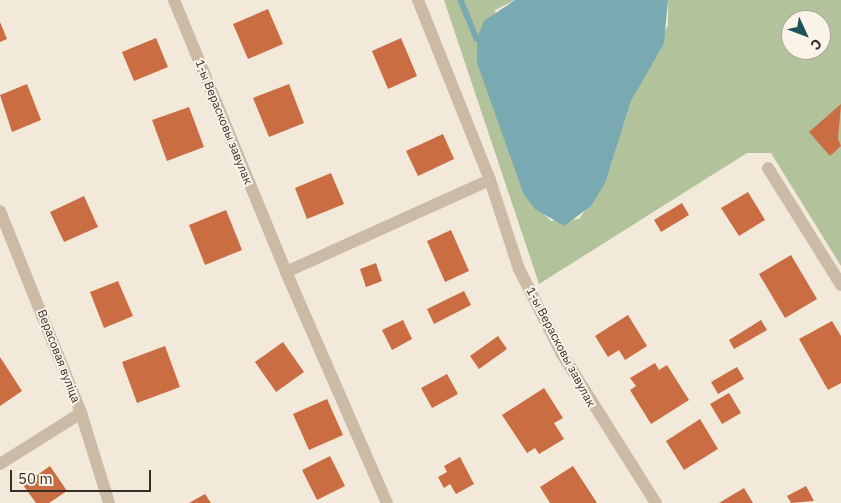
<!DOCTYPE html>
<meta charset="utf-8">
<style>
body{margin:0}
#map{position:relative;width:841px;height:503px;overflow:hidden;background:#f3e9db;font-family:"IBM Plex Sans",sans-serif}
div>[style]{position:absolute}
.green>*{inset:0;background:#b2c29a}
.water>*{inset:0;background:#79aab1}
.stream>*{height:5.5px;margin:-2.75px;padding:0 2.75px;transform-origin:2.75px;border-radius:2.75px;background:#79aab1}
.building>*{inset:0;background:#ca6d42}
.minor>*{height:12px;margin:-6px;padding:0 6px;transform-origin:6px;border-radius:6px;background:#cbbaa6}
span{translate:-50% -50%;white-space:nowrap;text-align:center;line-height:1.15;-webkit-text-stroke:4px #faf3e8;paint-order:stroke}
.street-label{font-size:12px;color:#372e28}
.north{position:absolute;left:781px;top:10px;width:50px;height:50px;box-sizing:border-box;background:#faf3e8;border:1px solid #aca49b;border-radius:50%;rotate:133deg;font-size:14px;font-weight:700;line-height:20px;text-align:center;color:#372e28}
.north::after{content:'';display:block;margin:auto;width:18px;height:22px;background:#1c525a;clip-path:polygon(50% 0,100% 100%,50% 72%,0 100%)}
.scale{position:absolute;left:10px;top:470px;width:141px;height:22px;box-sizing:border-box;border:2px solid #372e28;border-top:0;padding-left:6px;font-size:15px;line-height:18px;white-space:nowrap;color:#372e28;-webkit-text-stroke:4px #faf3e8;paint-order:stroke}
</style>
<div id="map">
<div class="green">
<div style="clip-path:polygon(evenodd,444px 0,515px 0,495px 10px,524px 195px,551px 221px,579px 219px,606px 181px,631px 101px,668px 25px,668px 0,841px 0,841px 266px,771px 153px,747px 153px,539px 284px,444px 0,791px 20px,821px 20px,821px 50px,791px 50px,791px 20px)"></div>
</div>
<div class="water">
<div style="clip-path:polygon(515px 0,668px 0,664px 43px,631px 101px,606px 181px,591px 206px,564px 226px,535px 209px,524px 195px,477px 63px,477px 39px,484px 21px)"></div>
</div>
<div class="stream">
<div style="left:461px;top:0;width:42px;rotate:67.7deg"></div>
</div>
<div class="building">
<div style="clip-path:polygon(268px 9px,283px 44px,248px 59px,233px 24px)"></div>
<div style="clip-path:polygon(0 22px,7px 39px,0 42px)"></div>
<div style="clip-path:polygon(156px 38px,168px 67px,134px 81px,122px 52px)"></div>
<div style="clip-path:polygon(401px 38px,417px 76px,388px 89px,372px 51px)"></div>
<div style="clip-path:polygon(27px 84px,41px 120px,12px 132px,0 95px)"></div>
<div style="clip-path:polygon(289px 84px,304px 123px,269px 137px,253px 98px)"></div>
<div style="clip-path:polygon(841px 104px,838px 139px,841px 146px,830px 156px,809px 132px)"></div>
<div style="clip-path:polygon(189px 107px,204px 147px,167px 161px,152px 120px)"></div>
<div style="clip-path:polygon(443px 134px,454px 159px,418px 176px,406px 151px)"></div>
<div style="clip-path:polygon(331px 173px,344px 204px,307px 219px,295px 188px)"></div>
<div style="clip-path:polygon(748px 192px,765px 220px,739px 236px,721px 208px)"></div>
<div style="clip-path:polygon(84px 196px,98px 227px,64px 242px,50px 212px)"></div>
<div style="clip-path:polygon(682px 203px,689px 215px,661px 232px,654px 220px)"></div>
<div style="clip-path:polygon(226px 210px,242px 250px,205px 265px,189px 225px)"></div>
<div style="clip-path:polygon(451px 230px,469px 271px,445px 282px,427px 241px)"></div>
<div style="clip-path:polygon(791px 255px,817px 299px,785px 318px,759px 274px)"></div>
<div style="clip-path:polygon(376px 263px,382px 281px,366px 287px,360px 269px)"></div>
<div style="clip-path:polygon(118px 281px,133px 316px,104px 328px,90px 292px)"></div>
<div style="clip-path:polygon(464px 291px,471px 305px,434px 324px,427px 309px)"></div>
<div style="clip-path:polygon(628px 315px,647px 346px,625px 360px,619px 350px,608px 357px,595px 336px)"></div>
<div style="clip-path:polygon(403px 320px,412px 339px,392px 350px,382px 330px)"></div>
<div style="clip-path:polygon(761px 320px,767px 330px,734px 349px,729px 340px)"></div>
<div style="clip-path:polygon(832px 321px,841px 336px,841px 383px,828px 390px,799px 339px)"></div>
<div style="clip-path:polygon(498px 336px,507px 349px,479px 369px,470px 356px)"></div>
<div style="clip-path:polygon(283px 342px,304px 372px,276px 392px,255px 362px)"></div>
<div style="clip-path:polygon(165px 346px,180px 387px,137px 403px,122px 362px)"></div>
<div style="clip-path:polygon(0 357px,22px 391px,0 406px)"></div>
<div style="clip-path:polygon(655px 363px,659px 370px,667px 365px,689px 400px,651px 424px,630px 390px,636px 386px,630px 378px)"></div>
<div style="clip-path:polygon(737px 367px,744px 379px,718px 394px,711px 382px)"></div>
<div style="clip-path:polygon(447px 374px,458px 394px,432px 408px,421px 388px)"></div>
<div style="clip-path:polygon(544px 388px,563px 418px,554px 423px,564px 439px,539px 454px,535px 448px,527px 453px,502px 415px)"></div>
<div style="clip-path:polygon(729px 393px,741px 413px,722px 424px,710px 404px)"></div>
<div style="clip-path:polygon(327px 399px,343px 435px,309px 450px,293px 414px)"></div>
<div style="clip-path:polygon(700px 419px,718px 449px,684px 470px,666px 441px)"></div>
<div style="clip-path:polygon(330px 456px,345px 486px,317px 500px,302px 470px)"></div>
<div style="clip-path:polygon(460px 457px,474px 484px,456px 494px,450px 484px,444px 488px,438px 477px,447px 472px,444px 466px)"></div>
<div style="clip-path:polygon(50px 466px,67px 491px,49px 503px,36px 503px,23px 485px)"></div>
<div style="clip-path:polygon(573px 466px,597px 503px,550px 503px,540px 487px)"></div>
<div style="clip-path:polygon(806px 486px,814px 501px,791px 503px,787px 496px)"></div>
<div style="clip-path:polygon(744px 488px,753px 503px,719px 503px)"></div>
<div style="clip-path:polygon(205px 494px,211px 503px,189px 503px)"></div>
</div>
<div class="minor">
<div style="left:174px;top:0;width:294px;rotate:67.6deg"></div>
<div style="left:286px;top:272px;width:252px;rotate:66.4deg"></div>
<div style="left:418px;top:0;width:194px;rotate:68.2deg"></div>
<div style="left:490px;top:180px;width:94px;rotate:72deg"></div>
<div style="left:519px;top:269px;width:95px;rotate:63.2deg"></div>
<div style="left:562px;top:354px;width:176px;rotate:57.8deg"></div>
<div style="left:768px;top:168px;width:138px;rotate:58deg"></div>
<div style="left:0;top:211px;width:218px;rotate:68.1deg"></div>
<div style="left:81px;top:413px;width:94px;rotate:72.7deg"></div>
<div style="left:286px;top:272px;width:224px;rotate:-24.3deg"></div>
<div style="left:0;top:464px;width:96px;rotate:-32.2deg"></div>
</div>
<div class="street-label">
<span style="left:224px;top:122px;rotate:68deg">1-ы Верасковы завулак</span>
<span style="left:561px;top:347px;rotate:62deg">1-ы Верасковы завулак</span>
<span style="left:59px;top:356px;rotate:69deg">Верасовая вуліца</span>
</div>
<div class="north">С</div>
<div class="scale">50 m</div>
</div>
